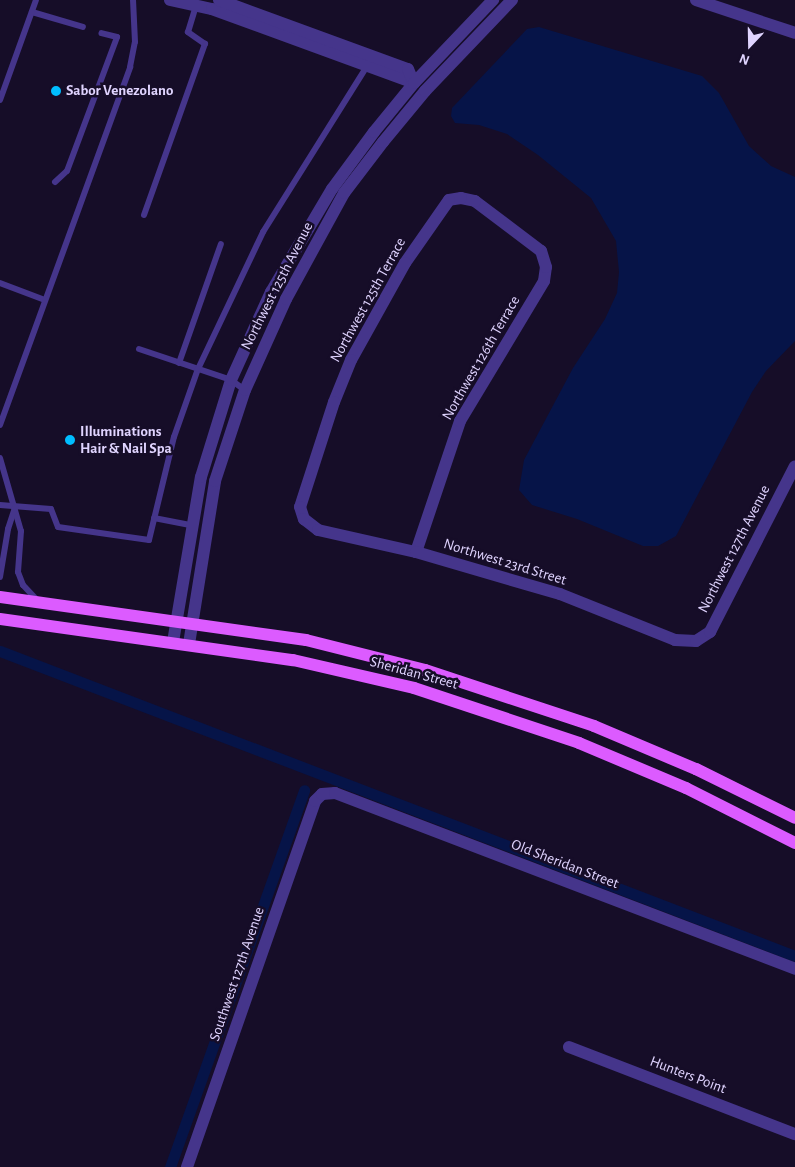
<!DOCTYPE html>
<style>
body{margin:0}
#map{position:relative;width:795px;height:1167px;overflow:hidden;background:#160d28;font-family:"Alegreya Sans",sans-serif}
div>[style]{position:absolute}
.water>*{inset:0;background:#061448}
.canal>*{height:11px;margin:-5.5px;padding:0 5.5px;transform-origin:5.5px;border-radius:5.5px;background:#061448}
.lane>*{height:6px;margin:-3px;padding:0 3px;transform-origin:3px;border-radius:3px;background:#45358b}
.street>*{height:12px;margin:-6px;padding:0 6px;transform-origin:6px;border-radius:6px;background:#45358b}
.primary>*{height:12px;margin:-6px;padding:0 6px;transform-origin:6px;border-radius:6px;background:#dc5bff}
.dots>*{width:14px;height:14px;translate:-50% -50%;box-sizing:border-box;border:2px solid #160d28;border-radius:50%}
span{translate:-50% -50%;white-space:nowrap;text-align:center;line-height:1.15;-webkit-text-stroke:5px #160d28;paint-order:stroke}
.poi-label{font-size:15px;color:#e0d4ff;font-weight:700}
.left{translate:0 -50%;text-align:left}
.street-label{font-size:15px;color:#e0d4ff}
.north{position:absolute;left:725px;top:20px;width:50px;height:50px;-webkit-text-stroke:4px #160d28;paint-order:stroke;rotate:201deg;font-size:14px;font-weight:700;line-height:20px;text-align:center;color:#e0d4ff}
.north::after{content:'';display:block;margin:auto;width:18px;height:22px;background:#e0d4ff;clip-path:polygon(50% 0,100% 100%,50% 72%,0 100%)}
</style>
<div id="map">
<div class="water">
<div style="clip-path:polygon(539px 27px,702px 76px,719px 93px,749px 146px,771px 166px,795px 177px,795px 341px,766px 371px,752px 392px,676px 536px,658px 546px,643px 546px,577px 519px,532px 505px,519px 490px,524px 460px,573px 368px,605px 319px,617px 293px,619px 272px,616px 241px,591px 198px,538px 155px,507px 134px,479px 125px,455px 123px,451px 116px,452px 108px,527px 29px)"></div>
</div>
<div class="canal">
<div style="left:0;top:651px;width:851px;rotate:20.99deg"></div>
<div style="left:170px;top:1167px;width:400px;rotate:-70.4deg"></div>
</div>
<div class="lane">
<div style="left:32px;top:12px;width:53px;rotate:16.4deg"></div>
<div style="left:0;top:100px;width:106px;rotate:-70.2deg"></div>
<div style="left:55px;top:182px;width:16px;rotate:-43deg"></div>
<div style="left:67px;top:171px;width:143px;rotate:-69.5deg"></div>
<div style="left:117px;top:37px;width:16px;rotate:-166deg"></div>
<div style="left:144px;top:215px;width:182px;rotate:-70.4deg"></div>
<div style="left:205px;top:44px;width:21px;rotate:-145deg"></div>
<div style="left:188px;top:32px;width:28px;rotate:-73deg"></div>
<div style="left:0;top:283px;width:48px;rotate:20.7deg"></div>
<div style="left:139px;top:349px;width:97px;rotate:18.6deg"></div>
<div style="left:231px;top:380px;width:17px;rotate:36deg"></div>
<div style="left:179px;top:363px;width:126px;rotate:-70.6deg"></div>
<div style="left:0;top:425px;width:381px;rotate:-70deg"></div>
<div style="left:130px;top:67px;width:25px;rotate:-79deg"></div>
<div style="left:135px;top:42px;width:42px;rotate:-92.7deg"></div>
<div style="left:0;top:458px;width:76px;rotate:74deg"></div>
<div style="left:21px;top:531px;width:41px;rotate:94.2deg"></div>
<div style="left:18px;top:572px;width:14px;rotate:69deg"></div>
<div style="left:23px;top:585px;width:22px;rotate:47deg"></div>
<div style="left:0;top:505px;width:51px;rotate:4.5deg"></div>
<div style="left:51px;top:509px;width:19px;rotate:69deg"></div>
<div style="left:58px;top:527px;width:92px;rotate:8.1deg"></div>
<div style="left:149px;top:540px;width:106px;rotate:-76.4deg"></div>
<div style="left:174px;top:437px;width:72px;rotate:-70.6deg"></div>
<div style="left:198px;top:369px;width:152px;rotate:-64.6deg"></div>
<div style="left:263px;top:232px;width:196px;rotate:-57.9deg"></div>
<div style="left:154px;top:518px;width:38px;rotate:11deg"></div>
<div style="left:0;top:577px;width:49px;rotate:-80.5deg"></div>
<div style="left:8px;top:529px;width:23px;rotate:-72deg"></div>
</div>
<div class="street">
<div style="left:170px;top:0;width:43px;rotate:12.1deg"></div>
<div style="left:212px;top:9px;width:215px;rotate:20.1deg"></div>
<div style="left:219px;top:0;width:201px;rotate:20.1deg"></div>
<div style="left:408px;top:69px;width:15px;rotate:67deg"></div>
<div style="left:696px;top:0;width:104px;rotate:18.4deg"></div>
<div style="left:416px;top:552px;width:138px;rotate:-71.4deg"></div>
<div style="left:460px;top:421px;width:163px;rotate:-59deg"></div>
<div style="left:544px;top:281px;width:14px;rotate:-82deg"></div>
<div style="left:546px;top:267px;width:17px;rotate:-107deg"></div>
<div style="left:541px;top:251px;width:83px;rotate:-142.9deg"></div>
<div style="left:475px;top:201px;width:14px;rotate:-168deg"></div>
<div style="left:461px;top:198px;width:12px;rotate:171deg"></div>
<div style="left:449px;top:200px;width:77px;rotate:124.9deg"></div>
<div style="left:405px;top:263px;width:111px;rotate:119.1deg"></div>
<div style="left:351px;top:360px;width:45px;rotate:112deg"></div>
<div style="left:334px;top:402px;width:110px;rotate:107.9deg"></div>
<div style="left:300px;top:507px;width:13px;rotate:72deg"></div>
<div style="left:304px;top:519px;width:18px;rotate:38deg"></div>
<div style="left:318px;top:530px;width:100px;rotate:12.7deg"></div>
<div style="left:416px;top:552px;width:150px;rotate:16.3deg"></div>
<div style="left:560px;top:594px;width:124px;rotate:21.8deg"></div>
<div style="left:675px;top:640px;width:21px;rotate:3deg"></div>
<div style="left:696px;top:641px;width:17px;rotate:-33deg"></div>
<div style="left:710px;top:632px;width:186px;rotate:-62.9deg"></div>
<div style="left:173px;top:642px;width:167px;rotate:-80.4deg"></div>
<div style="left:201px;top:477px;width:102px;rotate:-72.8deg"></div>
<div style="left:231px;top:380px;width:97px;rotate:-65.6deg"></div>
<div style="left:271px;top:292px;width:120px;rotate:-59.4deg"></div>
<div style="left:332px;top:189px;width:71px;rotate:-53.6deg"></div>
<div style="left:374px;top:132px;width:63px;rotate:-50.8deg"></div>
<div style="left:414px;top:83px;width:115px;rotate:-46.4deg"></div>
<div style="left:189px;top:644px;width:165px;rotate:-80.9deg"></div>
<div style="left:215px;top:481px;width:96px;rotate:-71.8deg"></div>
<div style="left:245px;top:390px;width:100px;rotate:-65.7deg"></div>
<div style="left:286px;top:299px;width:121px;rotate:-61.3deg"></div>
<div style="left:344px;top:193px;width:64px;rotate:-52.6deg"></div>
<div style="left:383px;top:142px;width:66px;rotate:-50.5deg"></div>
<div style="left:425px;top:91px;width:126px;rotate:-46.3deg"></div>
<div style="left:569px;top:1047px;width:242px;rotate:21.1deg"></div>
<div style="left:187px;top:1167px;width:388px;rotate:-70.7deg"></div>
<div style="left:315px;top:801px;width:10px;rotate:-45deg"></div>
<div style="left:322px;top:794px;width:13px;rotate:-4deg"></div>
<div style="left:335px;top:793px;width:493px;rotate:20.9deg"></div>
</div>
<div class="primary">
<div style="left:0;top:597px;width:309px;rotate:8deg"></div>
<div style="left:306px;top:640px;width:123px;rotate:14.1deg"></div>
<div style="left:425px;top:670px;width:178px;rotate:18.3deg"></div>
<div style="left:594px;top:726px;width:111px;rotate:22.9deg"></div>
<div style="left:696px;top:769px;width:110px;rotate:26.3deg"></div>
<div style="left:0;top:619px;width:296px;rotate:8deg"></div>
<div style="left:293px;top:660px;width:124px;rotate:13deg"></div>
<div style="left:414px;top:688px;width:174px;rotate:18.4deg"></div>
<div style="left:579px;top:743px;width:116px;rotate:22.8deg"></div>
<div style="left:686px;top:788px;width:122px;rotate:26.8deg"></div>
</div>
<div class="dots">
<div style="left:56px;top:91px;background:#00bdff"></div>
<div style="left:70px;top:440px;background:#00bdff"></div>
</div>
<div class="poi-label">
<span class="left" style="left:66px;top:91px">Sabor Venezolano</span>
<span class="left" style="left:80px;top:440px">Illuminations<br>Hair &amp; Nail Spa</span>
</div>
<div class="street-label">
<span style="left:277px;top:286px;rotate:-63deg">Northwest 125th Avenue</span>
<span style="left:368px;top:300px;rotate:-61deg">Northwest 125th Terrace</span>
<span style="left:481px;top:358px;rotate:-60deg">Northwest 126th Terrace</span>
<span style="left:734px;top:549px;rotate:-63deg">Northwest 127th Avenue</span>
<span style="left:505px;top:562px;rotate:17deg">Northwest 23rd Street</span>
<span style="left:414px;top:673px;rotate:15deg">Sheridan Street</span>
<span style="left:565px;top:864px;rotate:21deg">Old Sheridan Street</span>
<span style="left:237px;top:974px;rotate:-71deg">Southwest 127th Avenue</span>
<span style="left:688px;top:1075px;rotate:21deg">Hunters Point</span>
</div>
<div class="north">N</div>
</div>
